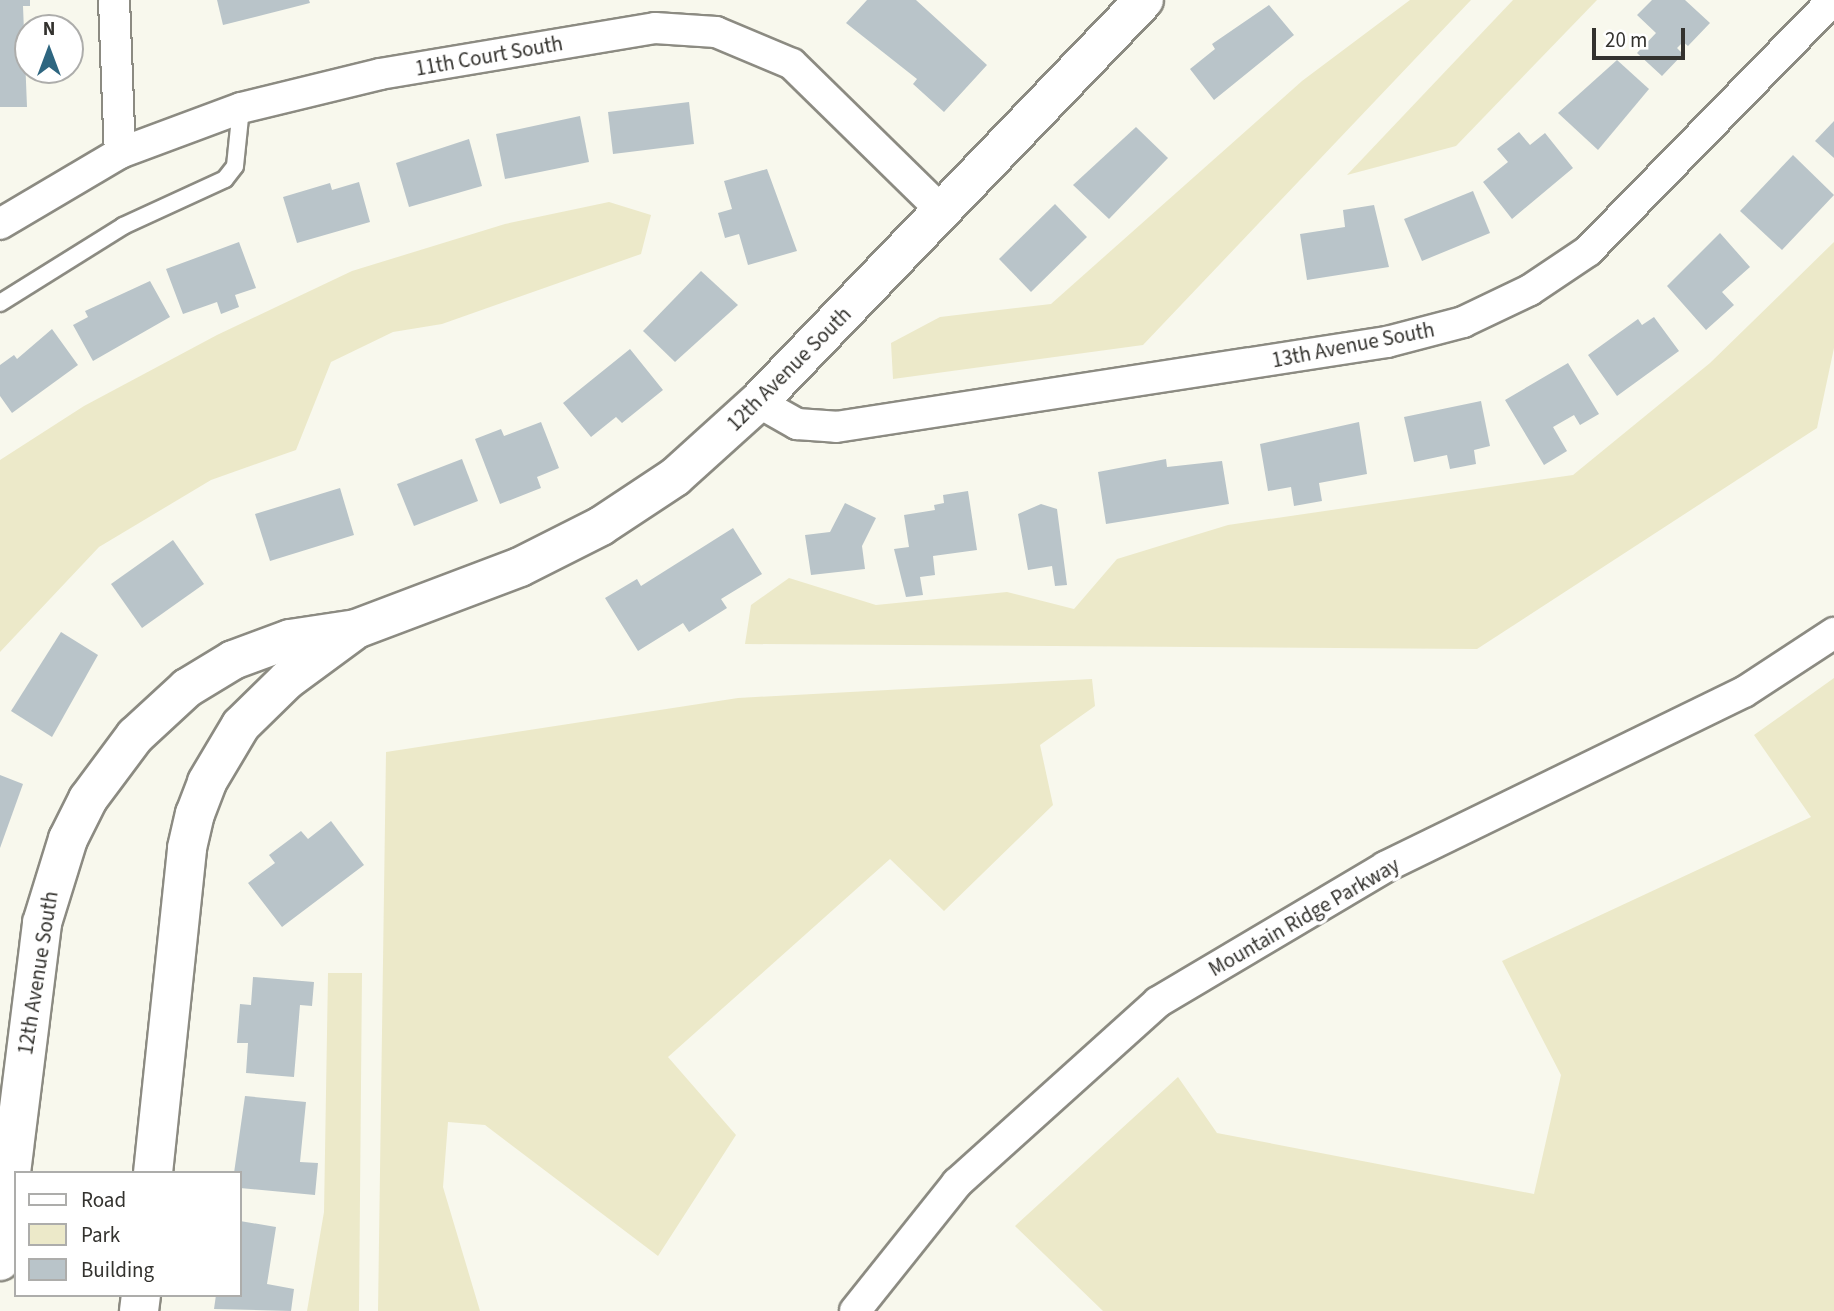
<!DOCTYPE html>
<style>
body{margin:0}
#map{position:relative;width:1834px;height:1311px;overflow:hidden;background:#f8f8ed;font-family:"Source Sans 3",sans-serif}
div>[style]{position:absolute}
.green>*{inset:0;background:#ece9c9}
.building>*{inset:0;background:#b9c4c9}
.roads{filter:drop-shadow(2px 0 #8c8b82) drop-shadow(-2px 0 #8c8b82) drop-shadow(0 2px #8c8b82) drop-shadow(0 -2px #8c8b82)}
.lane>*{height:16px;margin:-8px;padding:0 8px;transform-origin:8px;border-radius:8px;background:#fff}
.street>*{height:30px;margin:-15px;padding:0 15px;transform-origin:15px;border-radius:15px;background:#fff}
.secondary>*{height:38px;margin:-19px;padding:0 19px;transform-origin:19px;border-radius:19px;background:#fff}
span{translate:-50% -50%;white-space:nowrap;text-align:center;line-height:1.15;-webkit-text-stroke:7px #fff;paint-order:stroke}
.street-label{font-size:21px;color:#33322e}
.legend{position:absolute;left:14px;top:1171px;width:228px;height:126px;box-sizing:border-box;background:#fff;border:2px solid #adadab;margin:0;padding:9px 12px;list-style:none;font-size:21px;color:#33322e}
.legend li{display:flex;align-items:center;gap:14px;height:35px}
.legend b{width:35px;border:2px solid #adadab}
.north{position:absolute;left:14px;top:14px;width:70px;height:70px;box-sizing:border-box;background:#fff;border:2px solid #adadab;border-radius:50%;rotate:0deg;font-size:19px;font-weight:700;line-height:28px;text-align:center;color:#33322e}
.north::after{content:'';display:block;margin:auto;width:24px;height:32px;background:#2e6680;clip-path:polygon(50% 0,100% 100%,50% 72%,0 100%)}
.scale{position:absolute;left:1592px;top:28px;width:93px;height:32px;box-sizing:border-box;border:4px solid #33322e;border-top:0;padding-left:9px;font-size:21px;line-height:24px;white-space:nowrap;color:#33322e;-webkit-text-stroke:5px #fff;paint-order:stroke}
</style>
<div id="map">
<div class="green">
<div style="clip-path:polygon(1410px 0,1471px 0,1143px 345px,893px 379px,891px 343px,940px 317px,1051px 304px,1302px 81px)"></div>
<div style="clip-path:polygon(1513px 0,1597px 0,1456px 146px,1347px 175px)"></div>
<div style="clip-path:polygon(609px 202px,651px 215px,641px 254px,442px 324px,393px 332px,331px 362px,296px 450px,211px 480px,99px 547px,0 652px,0 460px,84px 406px,217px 335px,352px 271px,505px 224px)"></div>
<div style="clip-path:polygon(1834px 242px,1834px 348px,1817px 428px,1477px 649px,745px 644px,751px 605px,789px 578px,876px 605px,1007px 592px,1074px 609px,1117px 559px,1228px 525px,1573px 475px,1710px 363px)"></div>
<div style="clip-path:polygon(1834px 678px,1834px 1311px,1103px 1311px,1015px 1226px,1178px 1077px,1217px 1133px,1534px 1194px,1561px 1075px,1502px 961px,1811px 817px,1754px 735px)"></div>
<div style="clip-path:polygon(1092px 679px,1095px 706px,1040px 745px,1053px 805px,944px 911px,890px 859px,668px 1057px,736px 1135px,658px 1256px,485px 1125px,448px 1122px,443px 1187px,480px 1311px,378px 1311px,386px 752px,738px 698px)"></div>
<div style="clip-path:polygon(328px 973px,362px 973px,359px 1311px,307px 1311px,324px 1212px)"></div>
</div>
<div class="building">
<div style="clip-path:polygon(0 0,30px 0,30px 6px,23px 6px,27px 107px,0 107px)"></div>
<div style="clip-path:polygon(217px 0,309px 0,310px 3px,223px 25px)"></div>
<div style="clip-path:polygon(867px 0,916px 0,987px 65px,944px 112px,913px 84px,917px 79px,846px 23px)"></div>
<div style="clip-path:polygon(1652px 0,1685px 0,1710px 23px,1688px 46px,1683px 42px,1677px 48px,1683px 54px,1662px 76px,1637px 53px,1656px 33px,1637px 15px)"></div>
<div style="clip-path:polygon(1269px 5px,1294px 35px,1214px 100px,1190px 69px,1215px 49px,1212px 44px)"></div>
<div style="clip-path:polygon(1617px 60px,1649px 89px,1598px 150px,1558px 113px)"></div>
<div style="clip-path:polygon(689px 102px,694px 144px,613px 154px,608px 112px)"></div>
<div style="clip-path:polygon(580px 116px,589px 162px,505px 179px,496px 134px)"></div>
<div style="clip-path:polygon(1834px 121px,1834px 158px,1815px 141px)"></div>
<div style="clip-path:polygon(1136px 127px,1168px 158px,1109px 219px,1073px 185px)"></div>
<div style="clip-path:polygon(1519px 132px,1530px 145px,1545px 133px,1573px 168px,1512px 219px,1483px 182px,1508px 162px,1497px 149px)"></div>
<div style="clip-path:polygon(469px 139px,482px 186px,409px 207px,396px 163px)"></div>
<div style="clip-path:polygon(1793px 155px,1834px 195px,1782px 250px,1740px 211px)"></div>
<div style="clip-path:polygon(767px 169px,797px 251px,748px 265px,739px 234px,725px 238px,718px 213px,732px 209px,724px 181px)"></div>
<div style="clip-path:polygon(359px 182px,370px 222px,297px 243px,283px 197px,330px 183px,332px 190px)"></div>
<div style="clip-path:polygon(1473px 191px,1490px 233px,1422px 261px,1404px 219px)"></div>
<div style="clip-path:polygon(1055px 204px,1087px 237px,1031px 292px,999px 259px)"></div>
<div style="clip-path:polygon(1374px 205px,1389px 267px,1307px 280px,1300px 234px,1345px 227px,1343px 210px)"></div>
<div style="clip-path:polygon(1720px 233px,1750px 267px,1722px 292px,1734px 305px,1706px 330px,1667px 286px)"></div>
<div style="clip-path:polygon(239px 242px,256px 288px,235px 295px,239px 307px,221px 314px,217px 302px,183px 314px,166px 269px)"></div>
<div style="clip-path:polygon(701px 271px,738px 305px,675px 362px,643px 331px)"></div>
<div style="clip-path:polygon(150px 281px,170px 317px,93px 361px,73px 325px,88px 317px,85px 311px)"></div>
<div style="clip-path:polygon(1654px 317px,1679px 351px,1617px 396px,1588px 355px,1638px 319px,1642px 325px)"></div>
<div style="clip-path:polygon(52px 329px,78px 365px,12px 413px,0 396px,0 365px,14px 355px,17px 359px)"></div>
<div style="clip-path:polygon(630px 349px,663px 390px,622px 423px,616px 417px,591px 437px,563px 403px)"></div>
<div style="clip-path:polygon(1568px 363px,1599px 414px,1580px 425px,1574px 415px,1553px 427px,1567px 451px,1544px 465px,1505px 400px)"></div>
<div style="clip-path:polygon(1481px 401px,1490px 446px,1474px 450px,1476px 464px,1450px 469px,1447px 455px,1414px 462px,1404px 417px)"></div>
<div style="clip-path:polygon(541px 422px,559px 468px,537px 477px,541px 488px,500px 504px,475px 439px,501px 429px,504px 436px)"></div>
<div style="clip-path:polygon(1359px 422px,1367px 474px,1319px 483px,1322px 501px,1294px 506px,1291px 487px,1268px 491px,1260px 444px)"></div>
<div style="clip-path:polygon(462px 459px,478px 501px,414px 526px,397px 484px)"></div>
<div style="clip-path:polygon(1166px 459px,1167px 467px,1222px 461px,1229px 504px,1106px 524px,1098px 472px)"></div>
<div style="clip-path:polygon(340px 488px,354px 535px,270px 561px,255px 514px)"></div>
<div style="clip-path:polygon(968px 491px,977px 550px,933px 556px,935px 575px,920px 577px,923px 595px,906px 597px,894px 549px,909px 547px,904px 515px,935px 510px,934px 505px,944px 503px,943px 495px)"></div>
<div style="clip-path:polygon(845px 503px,876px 518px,862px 546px,865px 569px,811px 575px,805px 535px,830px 532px)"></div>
<div style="clip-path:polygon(1041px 504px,1057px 509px,1067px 585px,1055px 586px,1052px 566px,1028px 570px,1018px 514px)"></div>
<div style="clip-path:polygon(733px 528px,762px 574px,721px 599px,727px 608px,689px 632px,683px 623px,638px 651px,605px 598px,637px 579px,641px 586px)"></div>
<div style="clip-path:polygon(173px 540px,204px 584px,142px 628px,111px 584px)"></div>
<div style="clip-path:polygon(61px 632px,98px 655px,52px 737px,11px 711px)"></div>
<div style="clip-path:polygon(0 775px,23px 784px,0 848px)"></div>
<div style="clip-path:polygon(331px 821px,364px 865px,282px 927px,248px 883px,275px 863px,269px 855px,301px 831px,308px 839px)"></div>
<div style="clip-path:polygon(253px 977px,314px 982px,312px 1006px,300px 1005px,294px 1077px,246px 1073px,248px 1043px,237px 1043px,240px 1004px,251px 1005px)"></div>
<div style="clip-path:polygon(245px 1096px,306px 1102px,300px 1162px,318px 1163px,315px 1195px,240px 1188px,240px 1173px,234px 1173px)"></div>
<div style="clip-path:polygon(240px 1221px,276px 1227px,267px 1284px,294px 1289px,291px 1311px,214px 1309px,216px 1295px,240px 1295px)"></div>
</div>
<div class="roads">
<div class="lane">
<div style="left:0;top:303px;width:145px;rotate:-32deg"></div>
<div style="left:123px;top:226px;width:112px;rotate:-24.7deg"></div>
<div style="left:225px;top:179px;width:16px;rotate:-52deg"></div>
<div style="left:235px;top:166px;width:58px;rotate:-84.1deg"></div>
</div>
<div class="street">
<div style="left:114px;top:0;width:153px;rotate:87.8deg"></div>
<div style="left:0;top:224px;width:139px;rotate:-30.6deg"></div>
<div style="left:120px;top:153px;width:129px;rotate:-20.4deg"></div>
<div style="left:241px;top:108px;width:143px;rotate:-13.7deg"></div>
<div style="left:380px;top:74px;width:279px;rotate:-9.5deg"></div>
<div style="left:655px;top:28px;width:61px;rotate:3.8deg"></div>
<div style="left:716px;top:32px;width:82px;rotate:22.8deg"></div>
<div style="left:792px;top:64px;width:210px;rotate:44.4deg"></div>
<div style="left:758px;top:402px;width:45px;rotate:29.4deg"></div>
<div style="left:797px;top:424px;width:39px;rotate:4deg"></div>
<div style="left:836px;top:427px;width:558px;rotate:-8.77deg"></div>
<div style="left:1387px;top:342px;width:79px;rotate:-14.7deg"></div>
<div style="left:1463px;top:322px;width:74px;rotate:-25.5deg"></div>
<div style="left:1530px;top:290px;width:70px;rotate:-33.9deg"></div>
<div style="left:1588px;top:251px;width:351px;rotate:-45.7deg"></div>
<div style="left:855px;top:1311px;width:164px;rotate:-51.4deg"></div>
<div style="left:957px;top:1183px;width:270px;rotate:-42deg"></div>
<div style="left:1158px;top:1002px;width:264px;rotate:-30.7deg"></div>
<div style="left:1385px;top:867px;width:399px;rotate:-26deg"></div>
<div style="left:1744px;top:692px;width:108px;rotate:-33.2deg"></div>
</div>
<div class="secondary">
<div style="left:153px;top:1173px;width:327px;rotate:-84deg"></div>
<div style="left:187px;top:848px;width:35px;rotate:-77deg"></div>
<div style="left:195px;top:814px;width:34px;rotate:-69deg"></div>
<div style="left:207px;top:782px;width:66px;rotate:-59.2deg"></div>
<div style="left:241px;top:725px;width:64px;rotate:-44.4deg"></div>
<div style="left:287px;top:680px;width:81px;rotate:-36.4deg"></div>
<div style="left:0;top:1261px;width:341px;rotate:-82.9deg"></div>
<div style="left:42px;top:923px;width:88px;rotate:-72.8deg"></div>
<div style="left:68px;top:839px;width:45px;rotate:-63.4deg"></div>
<div style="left:88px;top:799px;width:79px;rotate:-53.3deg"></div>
<div style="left:135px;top:736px;width:71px;rotate:-42.7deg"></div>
<div style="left:187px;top:688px;width:54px;rotate:-31.3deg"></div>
<div style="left:233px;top:660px;width:61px;rotate:-20.2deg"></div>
<div style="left:290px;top:639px;width:67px;rotate:-8.6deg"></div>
<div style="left:356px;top:629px;width:175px;rotate:-20.7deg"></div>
<div style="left:520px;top:567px;width:91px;rotate:-26.8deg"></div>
<div style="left:601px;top:526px;width:89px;rotate:-33.5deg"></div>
<div style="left:675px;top:477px;width:112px;rotate:-42.1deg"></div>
<div style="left:758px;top:402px;width:557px;rotate:-46.16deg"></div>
<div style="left:139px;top:1311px;width:16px;rotate:-83deg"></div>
</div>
</div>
<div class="street-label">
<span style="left:489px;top:56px;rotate:-10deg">11th Court South</span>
<span style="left:1353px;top:345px;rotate:-11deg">13th Avenue South</span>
<span style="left:789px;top:369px;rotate:-45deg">12th Avenue South</span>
<span style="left:1304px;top:917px;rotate:-30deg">Mountain Ridge Parkway</span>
<span style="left:38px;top:973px;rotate:-81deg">12th Avenue South</span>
</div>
<ul class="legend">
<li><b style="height:9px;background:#fff"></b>Road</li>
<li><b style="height:19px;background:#ece9c9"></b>Park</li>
<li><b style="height:19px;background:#b9c4c9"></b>Building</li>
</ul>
<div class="north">N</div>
<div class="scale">20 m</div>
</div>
